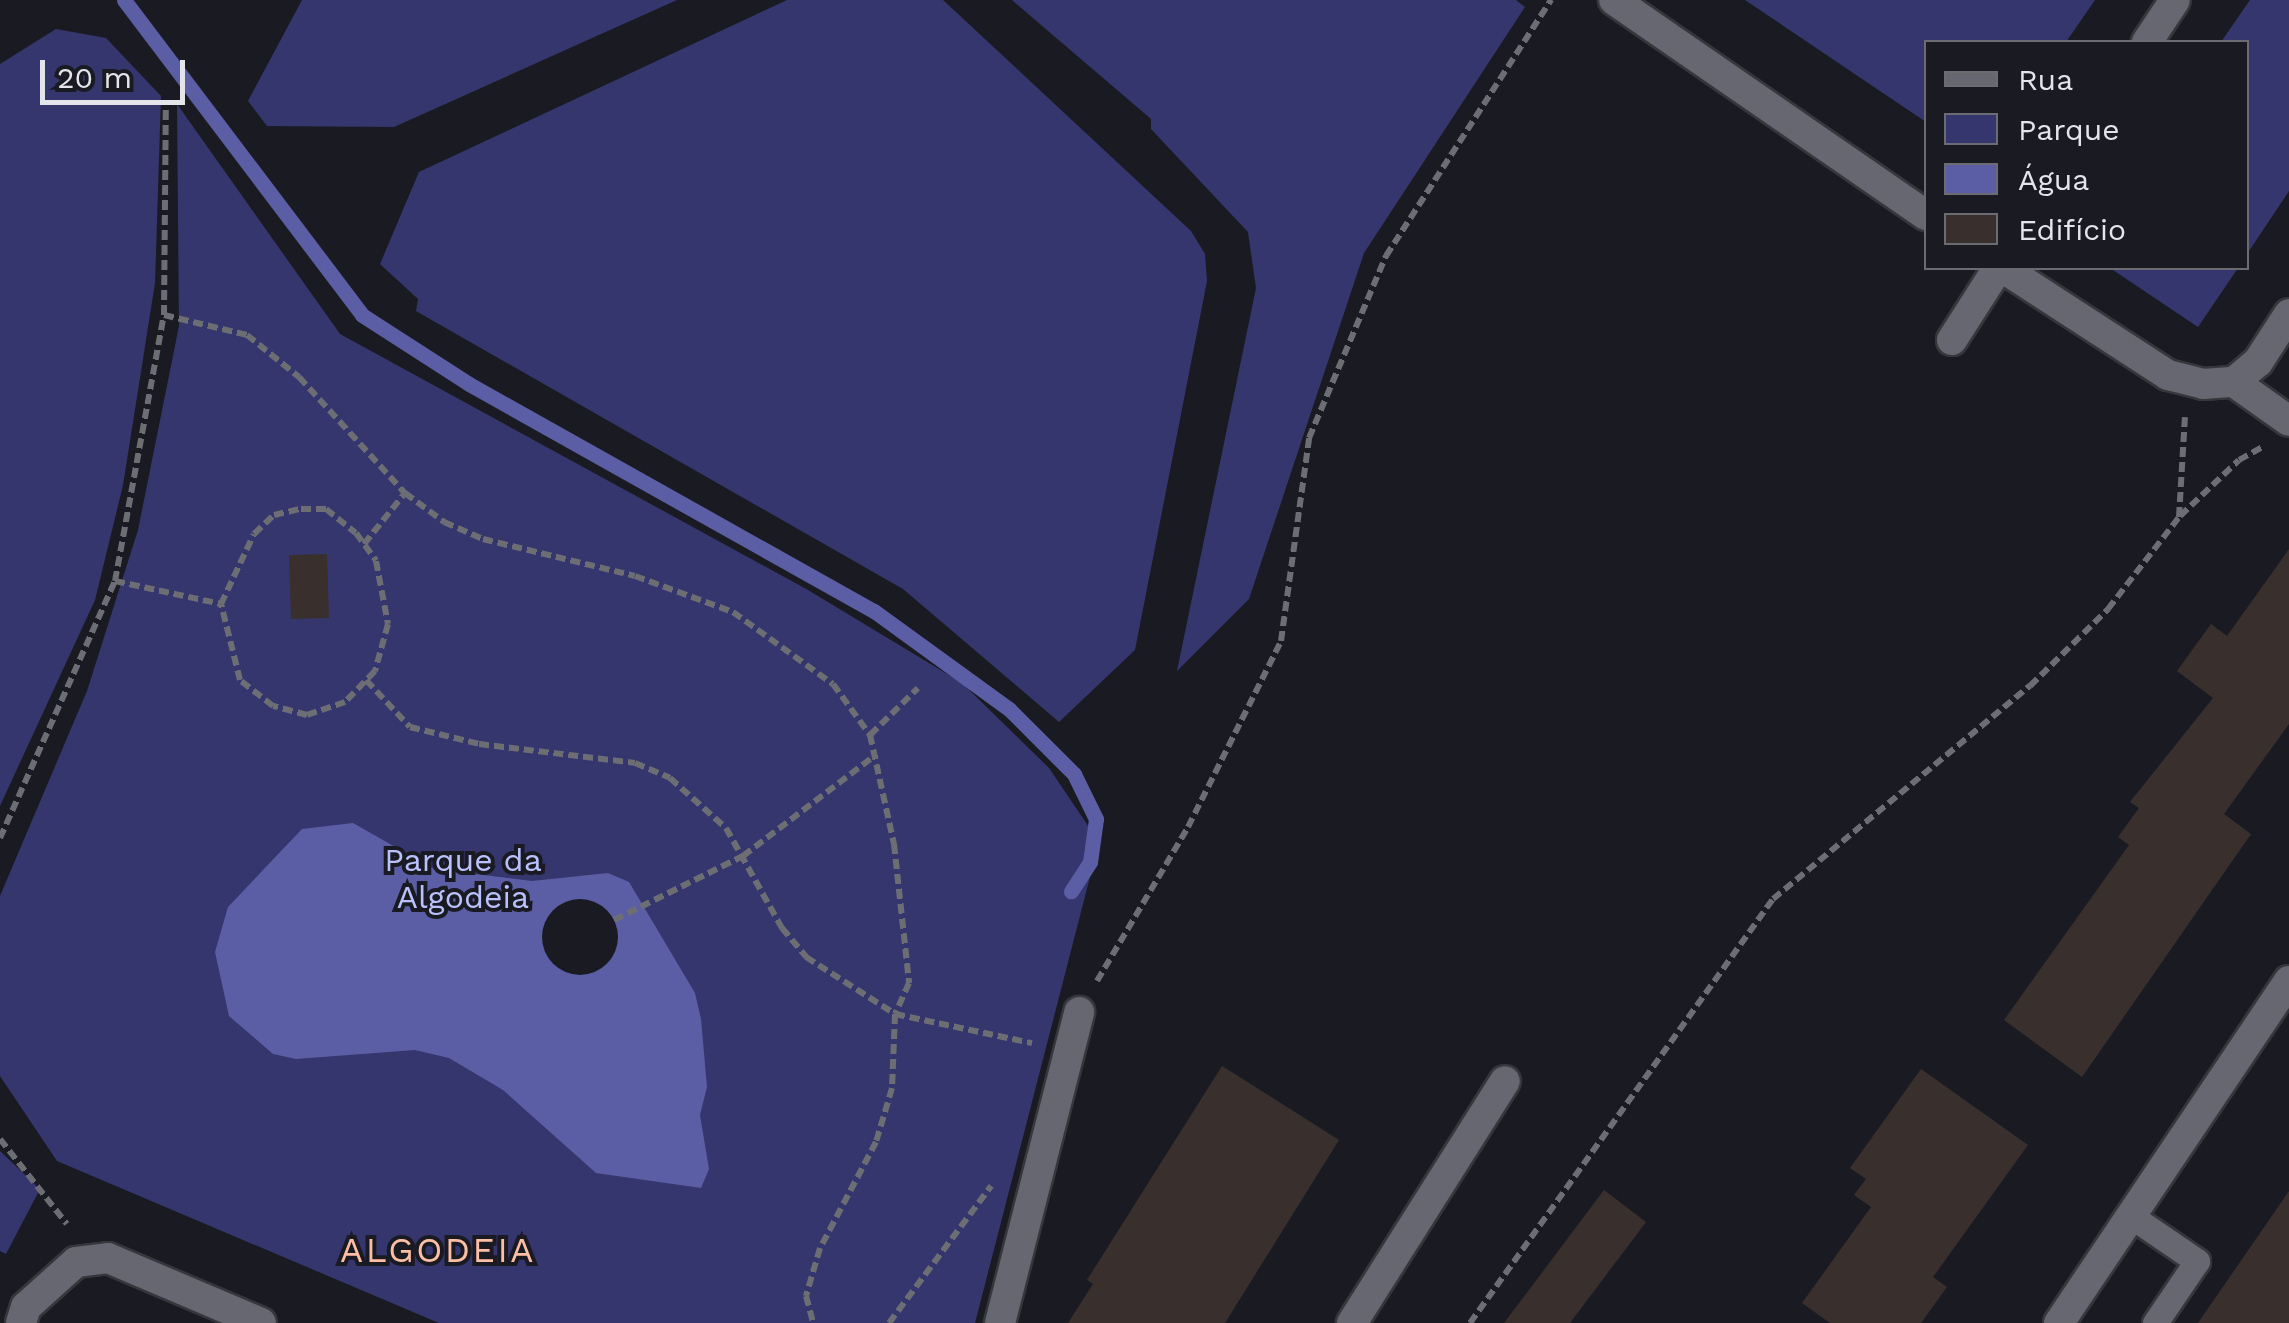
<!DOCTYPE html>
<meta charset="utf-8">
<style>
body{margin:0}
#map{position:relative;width:2289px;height:1323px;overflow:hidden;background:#1a1b22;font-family:"Work Sans",sans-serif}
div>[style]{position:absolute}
.green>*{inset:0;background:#36366e}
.water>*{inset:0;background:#5b5ea5}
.pier>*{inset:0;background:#1a1b22}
.round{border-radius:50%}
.stream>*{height:15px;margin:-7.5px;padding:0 7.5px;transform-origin:7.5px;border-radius:7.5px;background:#5b5ea5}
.building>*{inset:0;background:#39302d}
.path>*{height:6px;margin-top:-3px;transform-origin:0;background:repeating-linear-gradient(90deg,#6d6e74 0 10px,transparent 0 15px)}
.roads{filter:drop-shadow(2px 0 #36373c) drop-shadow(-2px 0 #36373c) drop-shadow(0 2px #36373c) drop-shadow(0 -2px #36373c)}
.lane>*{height:25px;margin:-12.5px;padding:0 12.5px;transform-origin:12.5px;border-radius:12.5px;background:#666771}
.street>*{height:30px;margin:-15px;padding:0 15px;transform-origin:15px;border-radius:15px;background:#666771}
.secondary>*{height:30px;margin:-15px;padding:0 15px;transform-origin:15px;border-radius:15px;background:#666771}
span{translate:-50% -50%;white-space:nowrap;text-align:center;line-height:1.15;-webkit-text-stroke:8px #1a1b22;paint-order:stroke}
.park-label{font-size:32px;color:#bac0fc}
.neighbourhood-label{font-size:35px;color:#fcbea5;letter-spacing:2.5px}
.legend{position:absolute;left:1924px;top:40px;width:325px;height:230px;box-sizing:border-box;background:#1a1b22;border:2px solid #6b6c72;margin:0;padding:12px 18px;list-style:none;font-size:30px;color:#e4e5eb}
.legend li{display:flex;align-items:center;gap:20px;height:50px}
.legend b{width:50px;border:2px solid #6b6c72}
.scale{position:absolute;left:40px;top:60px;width:145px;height:45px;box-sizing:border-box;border:5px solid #e4e5eb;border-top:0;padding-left:12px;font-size:30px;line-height:35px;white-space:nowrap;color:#e4e5eb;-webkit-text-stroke:8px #1a1b22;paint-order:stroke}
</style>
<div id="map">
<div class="green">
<div style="clip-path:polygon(302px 0,677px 0,394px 127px,267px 126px,248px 101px)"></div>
<div style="clip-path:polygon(787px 0,943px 0,1191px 231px,1205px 254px,1207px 281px,1135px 650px,1059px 722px,903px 589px,416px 311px,418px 299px,380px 264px,419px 172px)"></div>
<div style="clip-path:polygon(1012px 0,1516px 0,1525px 7px,1364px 253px,1249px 599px,1177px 671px,1256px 288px,1248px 232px,1151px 129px,1151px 119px)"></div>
<div style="clip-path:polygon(1745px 0,2095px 0,2066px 42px,1926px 42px,1926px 122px)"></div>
<div style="clip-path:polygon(2250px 0,2289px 0,2289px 191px,2247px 254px,2246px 42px,2221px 42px)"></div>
<div style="clip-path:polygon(56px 29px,106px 38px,161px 96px,155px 283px,123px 485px,95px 600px,0 806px,0 64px)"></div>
<div style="clip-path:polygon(177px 104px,340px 334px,808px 590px,962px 683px,1049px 768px,1099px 842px,975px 1323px,439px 1323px,57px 1161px,0 1076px,0 896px,87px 691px,138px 530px,179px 326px)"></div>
<div style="clip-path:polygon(2110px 268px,2238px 268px,2198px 327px)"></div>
<div style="clip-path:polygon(0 1151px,40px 1189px,6px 1254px,0 1251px)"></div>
</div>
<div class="water">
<div style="clip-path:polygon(353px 823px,434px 869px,532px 881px,608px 873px,629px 882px,695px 993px,701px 1019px,707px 1087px,700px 1115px,709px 1169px,701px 1188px,596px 1173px,503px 1090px,449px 1058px,415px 1050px,296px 1059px,273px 1054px,229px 1016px,215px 952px,228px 907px,302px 829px)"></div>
</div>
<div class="pier">
<div class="round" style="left:542px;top:899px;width:76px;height:76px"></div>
</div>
<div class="stream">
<div style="left:124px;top:0;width:395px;rotate:52.9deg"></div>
<div style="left:362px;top:315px;width:127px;rotate:32.8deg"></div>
<div style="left:469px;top:384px;width:464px;rotate:29.3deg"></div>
<div style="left:874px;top:611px;width:167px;rotate:36deg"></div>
<div style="left:1009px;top:709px;width:92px;rotate:45deg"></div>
<div style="left:1074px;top:774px;width:50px;rotate:63.9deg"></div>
<div style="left:1096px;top:819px;width:43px;rotate:97.9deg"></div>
<div style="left:1090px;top:862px;width:35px;rotate:123deg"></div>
</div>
<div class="building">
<div style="clip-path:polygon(2289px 549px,2289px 724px,2224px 814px,2251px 834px,2082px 1077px,2004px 1020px,2129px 845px,2118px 837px,2139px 808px,2130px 802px,2213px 698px,2177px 671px,2211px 624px,2227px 636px)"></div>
<div style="clip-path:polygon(327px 554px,329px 618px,291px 619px,289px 555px)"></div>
<div style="clip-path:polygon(1222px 1066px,1339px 1140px,1225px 1323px,1068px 1323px,1093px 1284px,1087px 1280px)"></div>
<div style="clip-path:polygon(1921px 1069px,2028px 1145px,1933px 1277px,1947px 1287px,1921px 1323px,1830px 1323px,1802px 1303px,1871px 1207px,1854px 1195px,1866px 1179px,1850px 1168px)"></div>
<div style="clip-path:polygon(1604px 1190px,1646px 1222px,1570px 1323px,1504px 1323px)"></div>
<div style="clip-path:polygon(2289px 1191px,2289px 1323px,2198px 1323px)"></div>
</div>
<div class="path">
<div style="left:164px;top:315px;width:85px;rotate:13.5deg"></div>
<div style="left:247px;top:335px;width:67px;rotate:38.9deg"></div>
<div style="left:299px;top:377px;width:157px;rotate:47.6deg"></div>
<div style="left:405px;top:493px;width:49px;rotate:36.6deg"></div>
<div style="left:444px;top:522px;width:43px;rotate:23.6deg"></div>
<div style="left:483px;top:539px;width:156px;rotate:13.7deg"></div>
<div style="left:635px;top:576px;width:104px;rotate:20.2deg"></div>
<div style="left:733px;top:612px;width:123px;rotate:35.8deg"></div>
<div style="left:833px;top:684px;width:63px;rotate:54deg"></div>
<div style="left:870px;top:735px;width:112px;rotate:77.6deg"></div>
<div style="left:894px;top:844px;width:140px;rotate:83.8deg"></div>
<div style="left:909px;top:983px;width:34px;rotate:114deg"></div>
<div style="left:895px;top:1014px;width:74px;rotate:92.3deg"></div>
<div style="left:892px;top:1088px;width:56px;rotate:106.5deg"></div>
<div style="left:876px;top:1142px;width:120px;rotate:117.8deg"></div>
<div style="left:820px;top:1248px;width:50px;rotate:106.3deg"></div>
<div style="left:806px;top:1296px;width:28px;rotate:75deg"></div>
<div style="left:301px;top:509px;width:25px"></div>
<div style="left:326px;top:509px;width:38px;rotate:39deg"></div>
<div style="left:356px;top:533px;width:34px;rotate:54deg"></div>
<div style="left:376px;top:561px;width:64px;rotate:79.2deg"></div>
<div style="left:388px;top:624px;width:49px;rotate:105.5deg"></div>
<div style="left:375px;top:671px;width:43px;rotate:134.1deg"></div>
<div style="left:345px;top:702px;width:40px;rotate:161.1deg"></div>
<div style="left:307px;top:715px;width:35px;rotate:-165deg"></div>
<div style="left:273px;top:706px;width:42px;rotate:-141.8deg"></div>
<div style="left:240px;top:680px;width:78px;rotate:-104deg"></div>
<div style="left:221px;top:604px;width:77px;rotate:-64.8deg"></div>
<div style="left:254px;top:534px;width:28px;rotate:-44deg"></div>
<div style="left:274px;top:515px;width:28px;rotate:-13deg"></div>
<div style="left:2180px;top:516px;width:81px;rotate:-43.5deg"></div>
<div style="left:2239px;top:460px;width:26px;rotate:-29deg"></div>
<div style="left:364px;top:544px;width:65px;rotate:-51.2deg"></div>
<div style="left:115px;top:581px;width:108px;rotate:12.2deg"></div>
<div style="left:366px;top:680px;width:64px;rotate:46.9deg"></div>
<div style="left:410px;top:727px;width:71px;rotate:13.8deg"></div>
<div style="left:479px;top:744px;width:157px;rotate:6.9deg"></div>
<div style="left:635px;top:763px;width:38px;rotate:23deg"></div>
<div style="left:670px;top:778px;width:75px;rotate:41.8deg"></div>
<div style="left:726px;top:828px;width:115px;rotate:60.8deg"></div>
<div style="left:782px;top:928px;width:38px;rotate:50deg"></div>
<div style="left:806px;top:957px;width:106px;rotate:32.6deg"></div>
<div style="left:895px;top:1014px;width:140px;rotate:12deg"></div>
<div style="left:870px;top:735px;width:67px;rotate:-44.4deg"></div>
<div style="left:0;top:838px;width:282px;rotate:-65.9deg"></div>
<div style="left:115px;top:581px;width:270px;rotate:-79.6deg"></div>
<div style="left:164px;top:315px;width:210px;rotate:-89.5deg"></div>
<div style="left:614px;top:920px;width:144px;rotate:-26.4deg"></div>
<div style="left:743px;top:856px;width:168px;rotate:-37.3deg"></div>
<div style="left:1097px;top:981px;width:179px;rotate:-59.4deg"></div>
<div style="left:1188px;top:827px;width:208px;rotate:-63.4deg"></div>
<div style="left:1281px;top:641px;width:205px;rotate:-82.1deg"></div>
<div style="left:1309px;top:438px;width:198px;rotate:-67.1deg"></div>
<div style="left:1386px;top:256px;width:305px;rotate:-57.2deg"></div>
<div style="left:0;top:1139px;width:108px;rotate:51.8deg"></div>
<div style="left:889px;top:1323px;width:171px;rotate:-53.3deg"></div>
<div style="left:1470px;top:1323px;width:521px;rotate:-54.45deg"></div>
<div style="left:1773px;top:899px;width:334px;rotate:-39.7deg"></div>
<div style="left:2030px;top:686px;width:110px;rotate:-44.6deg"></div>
<div style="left:2108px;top:609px;width:116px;rotate:-52.3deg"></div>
<div style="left:2179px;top:517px;width:100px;rotate:-86.6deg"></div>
</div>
<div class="roads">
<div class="lane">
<div style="left:2131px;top:1216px;width:80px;rotate:34.3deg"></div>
<div style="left:2197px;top:1261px;width:75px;rotate:124.1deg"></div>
</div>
<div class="street">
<div style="left:1614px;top:0;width:379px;rotate:34.6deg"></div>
<div style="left:2147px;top:42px;width:50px;rotate:-56.3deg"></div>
<div style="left:2003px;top:268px;width:197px;rotate:33deg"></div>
<div style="left:2168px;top:375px;width:36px;rotate:14deg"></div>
<div style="left:2203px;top:384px;width:31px;rotate:-4deg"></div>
<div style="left:2234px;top:382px;width:31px;rotate:-40deg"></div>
<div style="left:2258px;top:362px;width:57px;rotate:-57.1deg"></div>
<div style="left:1952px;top:340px;width:85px;rotate:-57.4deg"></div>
<div style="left:2234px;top:382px;width:67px;rotate:35.3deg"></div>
<div style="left:21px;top:1323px;width:17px;rotate:-73deg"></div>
<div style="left:26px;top:1307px;width:67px;rotate:-42deg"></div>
<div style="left:76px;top:1262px;width:32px;rotate:-7deg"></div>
<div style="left:108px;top:1258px;width:166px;rotate:23deg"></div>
<div style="left:1000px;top:1323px;width:321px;rotate:-75.7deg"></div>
<div style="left:1352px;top:1323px;width:286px;rotate:-57.7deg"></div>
</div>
<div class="secondary">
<div style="left:2059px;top:1323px;width:412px;rotate:-56.1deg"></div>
</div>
</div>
<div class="park-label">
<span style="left:463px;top:879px">Parque da<br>Algodeia</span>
</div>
<div class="neighbourhood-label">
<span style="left:438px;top:1250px">ALGODEIA</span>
</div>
<ul class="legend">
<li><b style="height:12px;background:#666771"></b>Rua</li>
<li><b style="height:28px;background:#36366e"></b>Parque</li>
<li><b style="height:28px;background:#5b5ea5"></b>Água</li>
<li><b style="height:28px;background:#39302d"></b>Edifício</li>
</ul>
<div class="scale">20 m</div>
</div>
